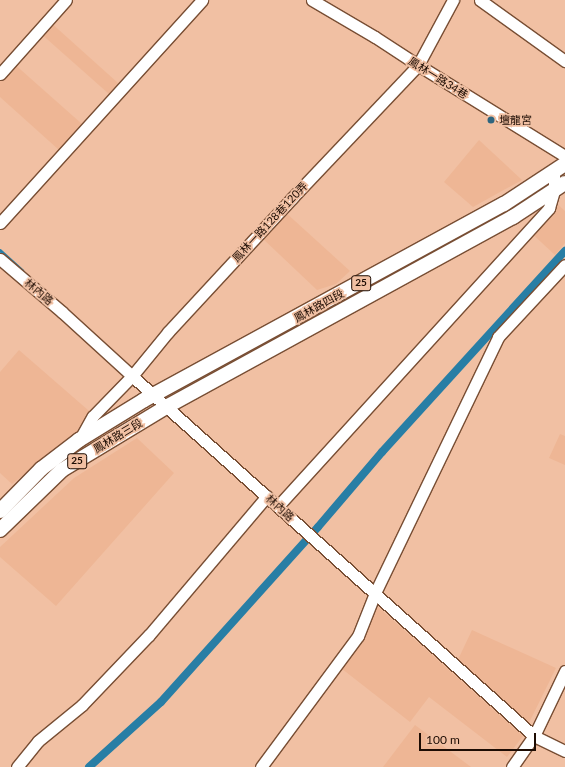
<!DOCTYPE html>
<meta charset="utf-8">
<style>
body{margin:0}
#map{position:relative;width:565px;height:767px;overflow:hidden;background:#f1c0a3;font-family:Lato,"Noto Sans TC",sans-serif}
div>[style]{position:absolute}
.built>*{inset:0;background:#eeb695}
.stream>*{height:2.5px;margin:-1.25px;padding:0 1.25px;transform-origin:1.25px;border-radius:1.25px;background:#287ea5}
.canal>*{height:8px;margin:-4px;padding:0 4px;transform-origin:4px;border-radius:4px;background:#287ea5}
.roads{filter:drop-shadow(1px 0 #784e34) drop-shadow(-1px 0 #784e34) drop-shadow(0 1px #784e34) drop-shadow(0 -1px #784e34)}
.minor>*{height:11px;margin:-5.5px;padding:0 5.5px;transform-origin:5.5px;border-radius:5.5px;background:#fff}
.major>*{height:14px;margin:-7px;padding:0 7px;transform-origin:7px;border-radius:7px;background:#fff}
.dots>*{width:11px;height:11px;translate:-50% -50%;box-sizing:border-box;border:2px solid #f1c0a3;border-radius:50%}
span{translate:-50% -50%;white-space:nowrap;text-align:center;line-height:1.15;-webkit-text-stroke:3.5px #f1c0a3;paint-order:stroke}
.shield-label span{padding:1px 3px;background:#f1c0a3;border:1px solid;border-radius:3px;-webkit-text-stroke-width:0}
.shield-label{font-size:10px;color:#1d0c03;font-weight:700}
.street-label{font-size:11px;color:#1d0c03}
.poi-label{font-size:11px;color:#1d0c03}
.left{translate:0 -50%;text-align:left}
.scale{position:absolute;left:419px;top:733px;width:117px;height:18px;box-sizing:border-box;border:2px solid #1d0c03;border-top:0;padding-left:5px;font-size:12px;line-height:14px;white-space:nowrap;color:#1d0c03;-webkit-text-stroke:3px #f1c0a3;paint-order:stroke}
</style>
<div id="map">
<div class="built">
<div style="clip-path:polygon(49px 21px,118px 83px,109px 94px,39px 32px)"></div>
<div style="clip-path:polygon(12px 62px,82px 124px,59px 150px,0 97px,0 75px)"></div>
<div style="clip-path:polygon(479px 140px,522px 180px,473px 207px,444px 182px)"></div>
<div style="clip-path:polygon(554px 201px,565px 211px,565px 243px,555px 255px,528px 230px)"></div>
<div style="clip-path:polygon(284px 211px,350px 271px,336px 284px,317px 290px,261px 237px)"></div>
<div style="clip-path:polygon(19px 350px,96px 417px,12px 484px,0 473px,0 372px)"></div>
<div style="clip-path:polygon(560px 434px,565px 436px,565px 465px,549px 458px)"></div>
<div style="clip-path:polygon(137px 438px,174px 473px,56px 606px,0 557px,0 547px,74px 478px)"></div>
<div style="clip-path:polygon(376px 605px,523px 736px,507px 757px,429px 697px,410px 722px,337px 665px)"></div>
<div style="clip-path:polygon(472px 630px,556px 668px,525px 731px,454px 668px)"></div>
<div style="clip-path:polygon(415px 725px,471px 767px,383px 767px)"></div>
</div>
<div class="stream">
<div style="left:0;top:250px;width:30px;rotate:42deg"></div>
</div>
<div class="canal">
<div style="left:89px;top:767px;width:97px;rotate:-42.1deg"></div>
<div style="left:161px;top:702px;width:235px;rotate:-48.1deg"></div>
<div style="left:318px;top:527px;width:99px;rotate:-49.5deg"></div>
<div style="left:382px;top:452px;width:272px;rotate:-47.7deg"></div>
</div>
<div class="roads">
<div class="minor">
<div style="left:312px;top:0;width:73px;rotate:30.4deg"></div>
<div style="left:375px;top:37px;width:51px;rotate:33.1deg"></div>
<div style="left:418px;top:65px;width:173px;rotate:31.8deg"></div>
<div style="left:480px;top:0;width:105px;rotate:35.7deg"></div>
<div style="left:0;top:74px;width:99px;rotate:-48.3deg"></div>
<div style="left:0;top:223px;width:301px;rotate:-47.8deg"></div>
<div style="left:0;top:259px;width:82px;rotate:40.5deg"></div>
<div style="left:62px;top:312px;width:95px;rotate:42.4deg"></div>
<div style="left:132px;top:376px;width:540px;rotate:41.85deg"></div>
<div style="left:534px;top:736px;width:34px;rotate:26deg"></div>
<div style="left:80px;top:439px;width:26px;rotate:-61deg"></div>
<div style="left:93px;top:416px;width:56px;rotate:-45.7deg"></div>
<div style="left:132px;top:376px;width:57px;rotate:-50.7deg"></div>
<div style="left:168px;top:332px;width:183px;rotate:-47.2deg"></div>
<div style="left:292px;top:198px;width:183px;rotate:-46.5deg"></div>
<div style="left:418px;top:65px;width:74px;rotate:-61.7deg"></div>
<div style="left:278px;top:506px;width:403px;rotate:-47.7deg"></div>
<div style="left:549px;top:208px;width:18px;rotate:-74deg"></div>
<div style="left:554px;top:191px;width:20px;rotate:-90deg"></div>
<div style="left:17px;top:767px;width:33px;rotate:-51deg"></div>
<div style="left:38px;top:741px;width:57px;rotate:-39.3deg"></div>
<div style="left:82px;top:705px;width:97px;rotate:-46.3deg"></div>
<div style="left:149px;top:635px;width:182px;rotate:-49.7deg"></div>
<div style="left:261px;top:767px;width:163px;rotate:-53.5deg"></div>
<div style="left:358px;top:636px;width:46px;rotate:-68.4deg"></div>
<div style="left:375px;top:593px;width:284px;rotate:-64.3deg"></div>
<div style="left:498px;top:337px;width:98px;rotate:-47.1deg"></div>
<div style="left:512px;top:767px;width:38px;rotate:-55deg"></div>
<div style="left:534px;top:736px;width:72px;rotate:-64.5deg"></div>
</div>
<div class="major">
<div style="left:0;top:511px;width:59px;rotate:-45.7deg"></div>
<div style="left:41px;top:469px;width:48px;rotate:-37.3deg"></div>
<div style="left:79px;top:440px;width:76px;rotate:-31.6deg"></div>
<div style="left:144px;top:400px;width:410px;rotate:-28.6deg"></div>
<div style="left:504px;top:204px;width:73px;rotate:-33.3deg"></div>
<div style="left:0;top:530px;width:86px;rotate:-44.1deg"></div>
<div style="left:62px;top:470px;width:122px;rotate:-31.2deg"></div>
<div style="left:166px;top:407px;width:396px;rotate:-28.7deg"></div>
<div style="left:513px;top:217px;width:62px;rotate:-33.2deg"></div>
</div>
</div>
<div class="dots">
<div style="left:491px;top:120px;background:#2e657f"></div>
</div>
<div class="shield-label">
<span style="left:361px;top:283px">25</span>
<span style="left:77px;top:461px">25</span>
</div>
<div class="street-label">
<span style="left:438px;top:78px;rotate:32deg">鳳林一路34巷</span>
<span style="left:270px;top:222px;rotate:-47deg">鳳林一路128巷120弄</span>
<span style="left:39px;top:292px;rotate:40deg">林內路</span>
<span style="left:319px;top:306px;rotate:-29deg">鳳林路四段</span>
<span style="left:118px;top:436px;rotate:-31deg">鳳林路三段</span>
<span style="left:280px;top:508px;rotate:42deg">林內路</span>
</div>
<div class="poi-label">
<span class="left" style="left:499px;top:120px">壇龍宮</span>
</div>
<div class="scale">100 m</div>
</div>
